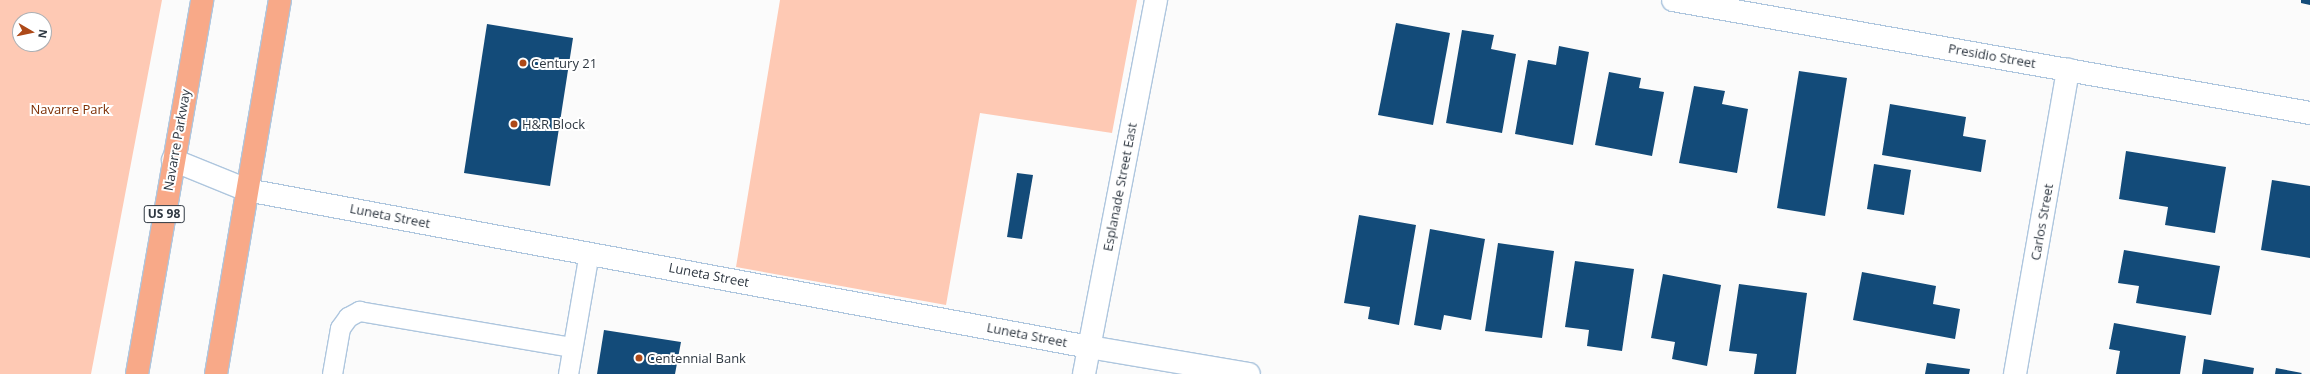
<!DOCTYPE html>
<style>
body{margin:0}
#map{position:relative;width:2310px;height:374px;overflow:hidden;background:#fbfbfb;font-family:"Open Sans",sans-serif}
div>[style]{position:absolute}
.green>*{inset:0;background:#fec9b4}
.building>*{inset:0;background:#134b79}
.roads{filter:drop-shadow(1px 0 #aec6de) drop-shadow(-1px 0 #aec6de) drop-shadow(0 1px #aec6de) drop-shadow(0 -1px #aec6de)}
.lane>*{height:19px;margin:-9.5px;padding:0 9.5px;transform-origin:9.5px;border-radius:9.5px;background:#fff}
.street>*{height:22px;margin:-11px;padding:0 11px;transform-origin:11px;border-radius:11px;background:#fff}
.highway>*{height:22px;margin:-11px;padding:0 11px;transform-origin:11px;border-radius:11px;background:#f8a988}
.dots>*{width:11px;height:11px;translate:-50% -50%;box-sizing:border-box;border:2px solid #fff;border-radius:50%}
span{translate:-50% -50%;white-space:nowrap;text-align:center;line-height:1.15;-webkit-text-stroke:4px #fff;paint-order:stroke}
.shield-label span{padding:1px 3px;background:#fff;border:1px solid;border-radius:3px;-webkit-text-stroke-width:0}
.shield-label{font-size:12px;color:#2f3842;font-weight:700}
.street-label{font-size:13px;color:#2f3842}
.poi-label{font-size:13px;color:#2f3842}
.left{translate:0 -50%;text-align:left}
.park-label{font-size:13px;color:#7d2e03}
.north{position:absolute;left:12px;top:12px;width:40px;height:40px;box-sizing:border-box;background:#fff;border:1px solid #acafb3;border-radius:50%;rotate:99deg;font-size:11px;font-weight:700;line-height:16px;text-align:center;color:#2f3842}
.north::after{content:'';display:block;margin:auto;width:14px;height:18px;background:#ad4918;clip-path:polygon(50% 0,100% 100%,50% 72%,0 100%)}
</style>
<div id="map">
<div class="green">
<div style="clip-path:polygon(evenodd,0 0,162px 0,91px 374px,0 374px,0 0,20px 20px,44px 20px,44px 44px,20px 44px,20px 20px)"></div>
<div style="clip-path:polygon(780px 0,1137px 0,1112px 133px,980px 113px,946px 305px,736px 267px)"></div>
</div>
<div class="building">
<div style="clip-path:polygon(2301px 0,2310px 0,2310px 5px,2301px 3px)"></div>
<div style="clip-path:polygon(1396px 23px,1450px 33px,1433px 125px,1378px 115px)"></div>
<div style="clip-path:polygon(487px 24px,573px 38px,550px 186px,464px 173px)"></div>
<div style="clip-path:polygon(1462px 30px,1494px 35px,1491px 49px,1516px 54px,1502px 133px,1446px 123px)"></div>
<div style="clip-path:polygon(1559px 46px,1589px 52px,1573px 145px,1515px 134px,1528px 60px,1556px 65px)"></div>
<div style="clip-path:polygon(1799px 71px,1847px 78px,1825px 216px,1777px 208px)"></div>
<div style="clip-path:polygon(1609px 72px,1641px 78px,1639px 88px,1664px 92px,1652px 156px,1595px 145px)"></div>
<div style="clip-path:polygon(1694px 86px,1725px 91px,1722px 104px,1748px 109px,1737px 173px,1679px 163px)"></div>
<div style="clip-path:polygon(1890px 104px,1966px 117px,1963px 136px,1986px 140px,1981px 172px,1882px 155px)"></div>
<div style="clip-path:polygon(2126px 151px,2226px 167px,2215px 233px,2165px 225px,2168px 207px,2119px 199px)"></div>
<div style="clip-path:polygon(1874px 164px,1911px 170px,1904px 215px,1867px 209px)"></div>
<div style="clip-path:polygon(1017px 173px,1033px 175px,1022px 239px,1007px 237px)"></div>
<div style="clip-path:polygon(2272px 180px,2310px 186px,2310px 258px,2261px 250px)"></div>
<div style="clip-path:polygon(1359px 215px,1416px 225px,1399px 325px,1368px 319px,1370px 307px,1344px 303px)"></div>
<div style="clip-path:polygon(1430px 229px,1485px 239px,1471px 320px,1444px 315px,1441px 330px,1414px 325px)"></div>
<div style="clip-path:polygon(1498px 243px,1554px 251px,1542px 338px,1485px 331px)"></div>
<div style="clip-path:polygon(2124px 250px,2220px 266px,2211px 315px,2136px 303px,2139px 286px,2118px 283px)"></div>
<div style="clip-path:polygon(1575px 261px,1634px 269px,1622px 351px,1587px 346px,1589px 330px,1565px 327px)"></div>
<div style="clip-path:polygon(1862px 272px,1936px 286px,1933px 304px,1960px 309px,1955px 339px,1853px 320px)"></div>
<div style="clip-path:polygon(1663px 274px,1721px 285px,1707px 366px,1672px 359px,1675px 342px,1651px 338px)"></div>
<div style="clip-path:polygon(1739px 284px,1807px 293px,1796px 374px,1754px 374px,1757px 354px,1729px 351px)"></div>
<div style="clip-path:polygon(2114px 323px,2186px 336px,2180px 374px,2116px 374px,2120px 351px,2109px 349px)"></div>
<div style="clip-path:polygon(604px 330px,681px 342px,675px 374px,597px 374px)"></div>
<div style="clip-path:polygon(2204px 359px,2254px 368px,2253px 374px,2202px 374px)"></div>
<div style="clip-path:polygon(1927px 363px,1970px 369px,1969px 374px,1925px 374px)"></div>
<div style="clip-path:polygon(2276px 368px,2302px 373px,2301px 374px,2275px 374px)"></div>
</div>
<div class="roads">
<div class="lane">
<div style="left:332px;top:374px;width:47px;rotate:-80.1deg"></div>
<div style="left:340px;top:328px;width:14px;rotate:-54deg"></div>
<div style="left:348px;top:317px;width:13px;rotate:-29deg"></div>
<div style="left:359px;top:311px;width:216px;rotate:9.6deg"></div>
<div style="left:568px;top:374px;width:123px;rotate:-80.2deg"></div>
</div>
<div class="street">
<div style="left:1673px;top:0;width:647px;rotate:10.06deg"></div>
<div style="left:173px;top:160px;width:80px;rotate:22.1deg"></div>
<div style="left:247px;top:190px;width:857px;rotate:10.56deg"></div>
<div style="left:1089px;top:347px;width:162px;rotate:9.6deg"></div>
<div style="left:1084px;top:374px;width:381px;rotate:-79.1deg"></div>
<div style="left:2015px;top:374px;width:309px;rotate:-80.1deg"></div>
</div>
<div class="highway">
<div style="left:137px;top:374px;width:380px;rotate:-80.1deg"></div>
<div style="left:216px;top:374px;width:379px;rotate:-80.3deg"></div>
</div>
</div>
<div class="dots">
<div style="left:523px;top:63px;background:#ad4918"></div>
<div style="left:514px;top:124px;background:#ad4918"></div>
<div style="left:639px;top:358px;background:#ad4918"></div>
</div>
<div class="shield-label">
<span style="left:164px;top:214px">US 98</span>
</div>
<div class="street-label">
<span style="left:1992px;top:56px;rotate:10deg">Presidio Street</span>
<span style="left:177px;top:140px;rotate:-80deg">Navarre Parkway</span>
<span style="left:1120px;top:187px;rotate:-79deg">Esplanade Street East</span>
<span style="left:390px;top:216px;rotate:11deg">Luneta Street</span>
<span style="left:2042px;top:222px;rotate:-80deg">Carlos Street</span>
<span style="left:709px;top:275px;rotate:11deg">Luneta Street</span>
<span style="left:1027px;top:335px;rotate:11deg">Luneta Street</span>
</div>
<div class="poi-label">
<span class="left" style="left:531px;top:63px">Century 21</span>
<span class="left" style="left:522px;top:124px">H&amp;R Block</span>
<span class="left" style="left:647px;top:358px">Centennial Bank</span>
</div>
<div class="park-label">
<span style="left:70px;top:109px">Navarre Park</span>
</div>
<div class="north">N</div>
</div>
